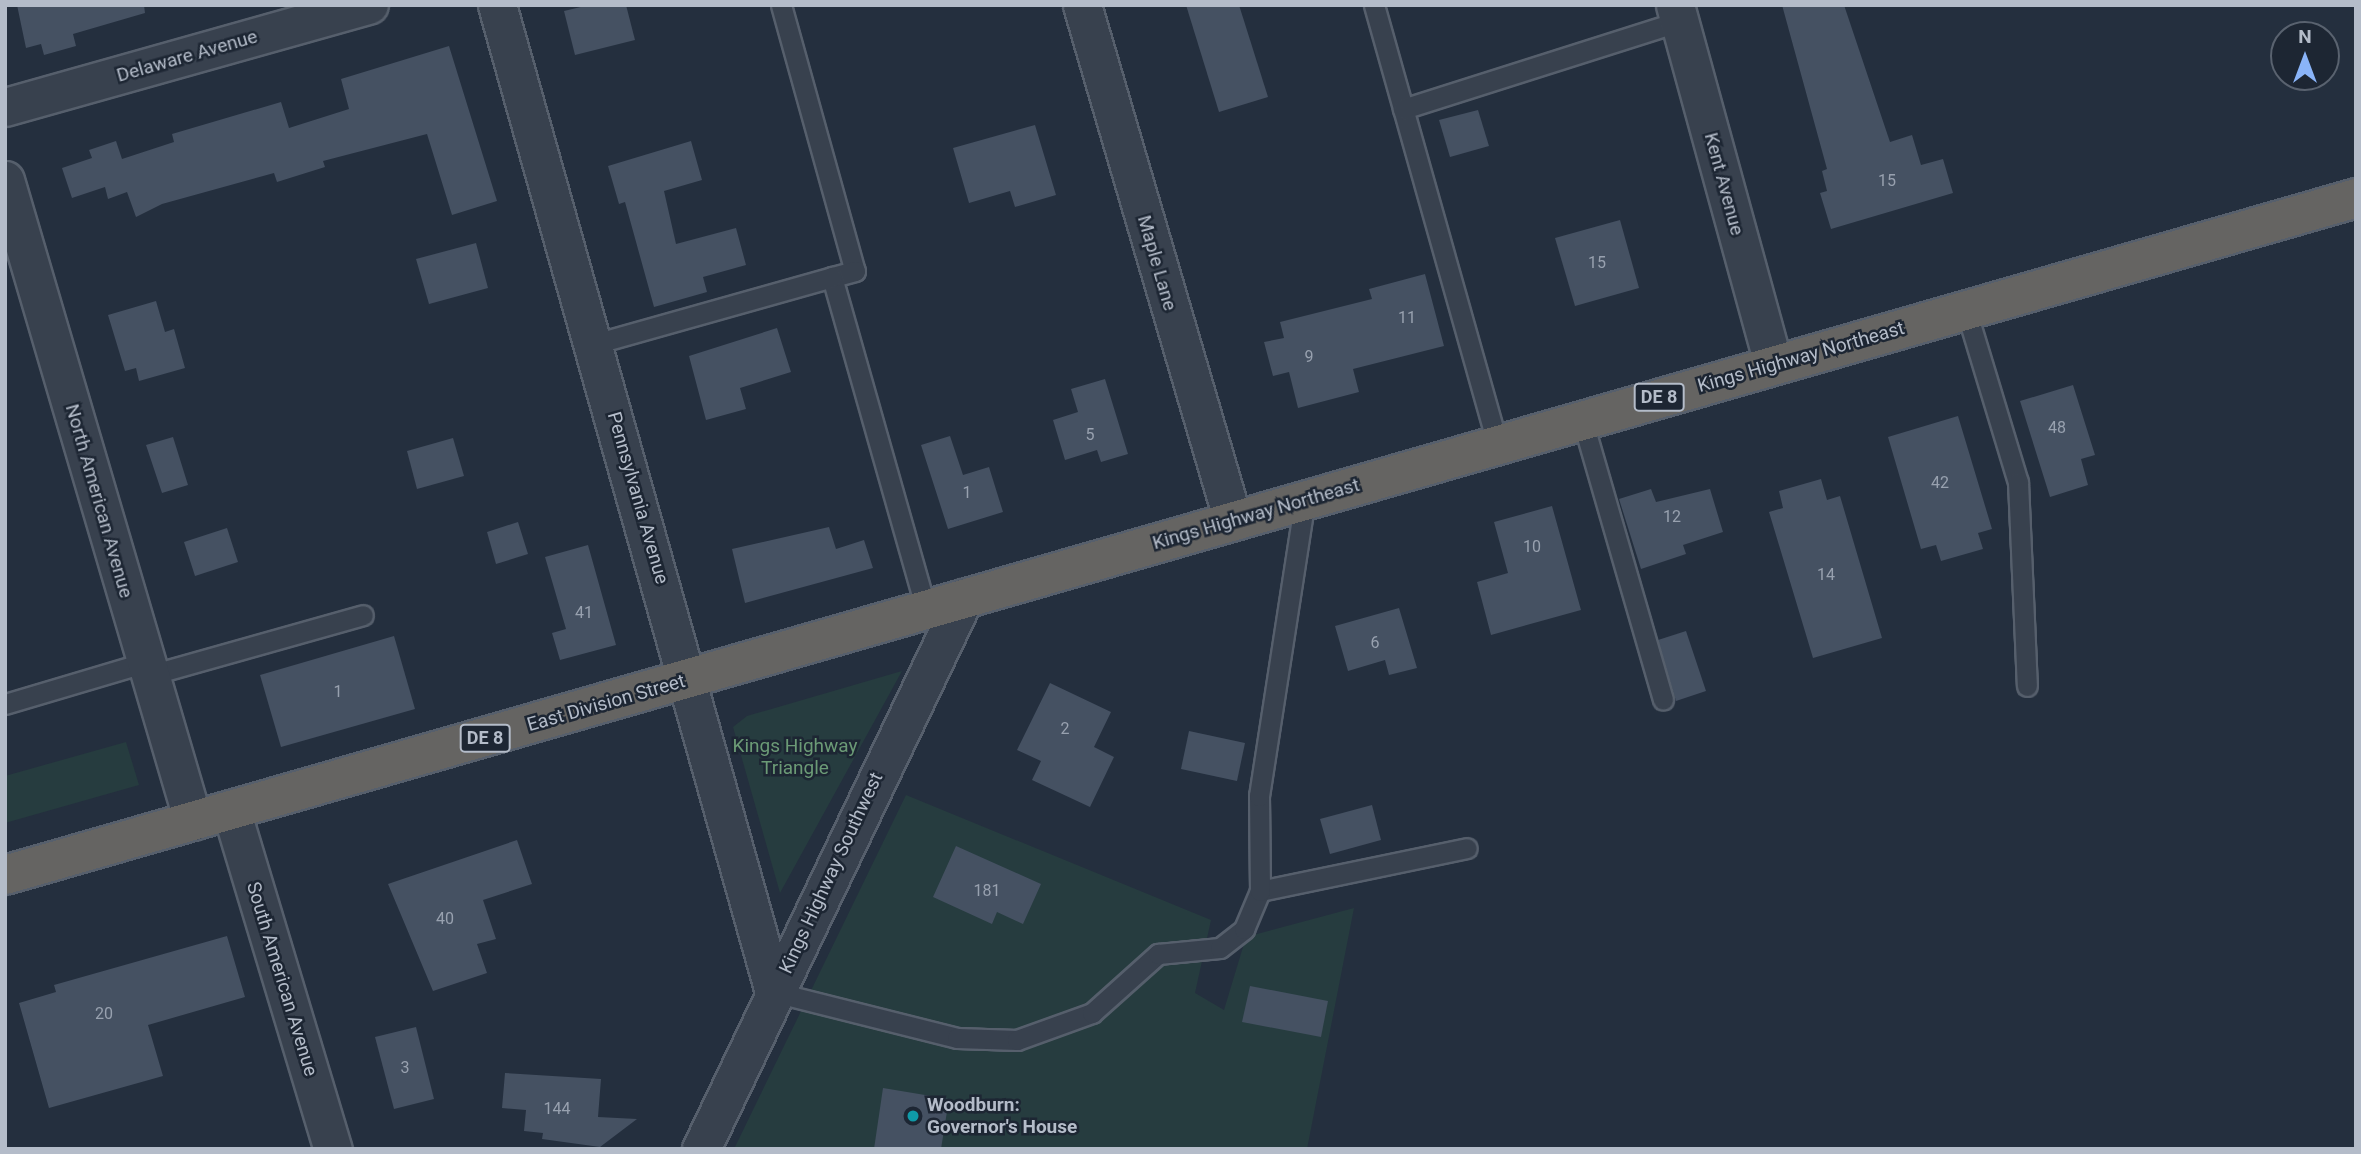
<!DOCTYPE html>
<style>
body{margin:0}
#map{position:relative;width:2361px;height:1154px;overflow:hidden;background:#242f3e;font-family:Roboto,sans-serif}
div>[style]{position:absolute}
.green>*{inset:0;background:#263c3f}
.building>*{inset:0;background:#455162}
.roads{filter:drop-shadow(2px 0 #565f6c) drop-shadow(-2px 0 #565f6c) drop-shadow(0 2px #565f6c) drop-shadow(0 -2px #565f6c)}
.service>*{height:19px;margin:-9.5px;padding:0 9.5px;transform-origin:9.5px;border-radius:9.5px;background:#38414e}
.minor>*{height:37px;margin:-18.5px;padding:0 18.5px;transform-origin:18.5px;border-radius:18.5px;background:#38414e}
.trunk>*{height:38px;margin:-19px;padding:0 19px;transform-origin:19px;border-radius:19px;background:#656462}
.dots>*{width:19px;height:19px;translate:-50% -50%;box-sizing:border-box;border:4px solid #1d2633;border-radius:50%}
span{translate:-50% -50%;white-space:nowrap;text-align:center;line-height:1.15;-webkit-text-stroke:5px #1d2633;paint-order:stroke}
.number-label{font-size:16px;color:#98a1af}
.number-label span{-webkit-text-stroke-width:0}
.shield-label span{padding:2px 5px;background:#1d2633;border:2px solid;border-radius:5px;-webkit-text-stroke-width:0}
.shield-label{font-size:18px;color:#b4bcc9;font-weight:700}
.street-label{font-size:19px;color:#b4bcc9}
.park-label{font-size:19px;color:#6b9a76}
.poi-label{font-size:19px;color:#b4bcc9;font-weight:700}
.left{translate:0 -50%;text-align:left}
.frame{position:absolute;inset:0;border:7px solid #b4bcc9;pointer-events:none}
.north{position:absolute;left:2270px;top:21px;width:70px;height:70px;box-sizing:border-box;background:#1d2633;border:2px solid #59626f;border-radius:50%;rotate:0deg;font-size:19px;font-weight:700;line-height:28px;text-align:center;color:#b4bcc9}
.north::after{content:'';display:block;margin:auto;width:24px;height:32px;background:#8ab4f8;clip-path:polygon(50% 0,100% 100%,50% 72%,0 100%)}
</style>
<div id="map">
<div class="green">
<div style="clip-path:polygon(902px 671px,780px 893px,733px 727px,747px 716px)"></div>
<div style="clip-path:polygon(126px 742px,139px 785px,5px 823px,5px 776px)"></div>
<div style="clip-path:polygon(906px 795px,1211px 920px,1195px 993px,1224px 1010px,1246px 937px,1354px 908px,1307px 1149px,734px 1149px)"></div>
</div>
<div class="building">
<div style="clip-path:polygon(17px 5px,144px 5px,145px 13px,73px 34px,76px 46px,44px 55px,41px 44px,26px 48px)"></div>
<div style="clip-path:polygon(589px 5px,626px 5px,635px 40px,575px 55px,564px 11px)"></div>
<div style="clip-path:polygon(1186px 5px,1239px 5px,1268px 97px,1219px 112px)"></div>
<div style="clip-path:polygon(1782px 5px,1844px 5px,1890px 142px,1912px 135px,1921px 165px,1943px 159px,1953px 193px,1831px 229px,1820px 193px,1827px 191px,1822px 171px,1827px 169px)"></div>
<div style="clip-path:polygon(449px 46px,497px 201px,452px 215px,427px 134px,323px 161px,325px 167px,277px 182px,274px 173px,162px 204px,136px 217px,127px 192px,108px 199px,105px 187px,72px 198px,62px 168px,92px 158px,89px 150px,116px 141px,122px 159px,174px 142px,172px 134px,281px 102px,289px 128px,349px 109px,341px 79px)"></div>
<div style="clip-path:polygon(1478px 110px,1489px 146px,1450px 157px,1439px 120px)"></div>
<div style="clip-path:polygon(1035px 125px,1056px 195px,1015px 207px,1010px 191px,969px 203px,953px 148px)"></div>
<div style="clip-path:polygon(691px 141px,702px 180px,664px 191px,676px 244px,736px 228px,746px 265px,703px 277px,707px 292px,654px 307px,625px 202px,619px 204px,608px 166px)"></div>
<div style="clip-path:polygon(1620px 220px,1639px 288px,1575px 306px,1555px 238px)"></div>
<div style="clip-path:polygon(476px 243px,488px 288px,429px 304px,416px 259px)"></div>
<div style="clip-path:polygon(1425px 274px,1444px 346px,1353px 369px,1359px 392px,1298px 408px,1289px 372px,1273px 376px,1264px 342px,1284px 338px,1280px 322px,1372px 299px,1369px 289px)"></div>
<div style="clip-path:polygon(156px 301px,165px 332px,174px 329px,185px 368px,139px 381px,136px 368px,125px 371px,108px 315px)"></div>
<div style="clip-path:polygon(777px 328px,791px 372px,740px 388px,746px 409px,706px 420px,689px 356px)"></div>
<div style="clip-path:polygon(1105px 379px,1128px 454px,1101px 462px,1097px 450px,1065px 460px,1053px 420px,1078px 412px,1071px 389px)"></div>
<div style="clip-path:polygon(2073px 385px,2095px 455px,2081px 459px,2088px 485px,2050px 497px,2020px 401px)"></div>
<div style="clip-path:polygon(1958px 416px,1992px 529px,1978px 533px,1983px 549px,1941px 561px,1936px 545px,1921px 549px,1888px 437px)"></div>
<div style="clip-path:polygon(950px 436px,963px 475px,989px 467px,1003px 512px,948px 529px,921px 445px)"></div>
<div style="clip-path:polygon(173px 437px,188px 485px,162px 493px,146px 445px)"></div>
<div style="clip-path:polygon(453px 438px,464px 476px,417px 489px,407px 451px)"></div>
<div style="clip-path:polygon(1821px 479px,1827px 500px,1840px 496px,1882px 638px,1813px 658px,1769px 512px,1783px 508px,1779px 491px)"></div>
<div style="clip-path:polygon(1651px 489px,1656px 502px,1710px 489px,1723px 532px,1683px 545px,1686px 554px,1641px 569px,1619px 499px)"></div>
<div style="clip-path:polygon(1552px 506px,1581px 610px,1491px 635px,1477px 582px,1508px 573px,1494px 522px)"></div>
<div style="clip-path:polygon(518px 522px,528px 554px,496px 564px,487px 532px)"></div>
<div style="clip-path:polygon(829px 527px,836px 549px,864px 540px,873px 568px,745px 603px,732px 549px)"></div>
<div style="clip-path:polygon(227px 528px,238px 562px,195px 576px,184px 542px)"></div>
<div style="clip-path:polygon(588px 545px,616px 645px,560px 660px,552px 633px,566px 629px,545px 557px)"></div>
<div style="clip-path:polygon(1399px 608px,1417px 668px,1389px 675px,1385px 660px,1348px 671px,1335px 626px)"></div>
<div style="clip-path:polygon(1686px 631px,1706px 691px,1676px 701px,1658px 640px)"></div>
<div style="clip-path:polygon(394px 636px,415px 709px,281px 747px,260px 675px)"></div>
<div style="clip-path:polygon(1050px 683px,1111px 712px,1094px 747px,1114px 757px,1090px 807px,1032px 780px,1041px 761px,1017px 750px)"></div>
<div style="clip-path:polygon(1189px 731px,1245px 743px,1237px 781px,1181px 769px)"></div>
<div style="clip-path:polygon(1372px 805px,1381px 840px,1330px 854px,1320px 819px)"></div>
<div style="clip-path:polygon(517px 840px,532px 884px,483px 900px,496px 939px,477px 944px,487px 973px,433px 991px,388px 884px)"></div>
<div style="clip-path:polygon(956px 846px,1041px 884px,1023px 924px,997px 912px,992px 924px,933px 897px)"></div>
<div style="clip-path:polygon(227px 936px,245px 997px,148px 1025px,163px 1076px,49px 1108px,19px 1003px,56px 992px,54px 985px)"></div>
<div style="clip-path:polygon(1250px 986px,1328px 1001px,1321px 1037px,1242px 1022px)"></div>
<div style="clip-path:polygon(416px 1027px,434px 1099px,394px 1109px,375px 1037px)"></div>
<div style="clip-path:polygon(505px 1073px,601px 1079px,598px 1117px,637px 1119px,600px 1147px,542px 1139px,543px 1133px,524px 1131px,526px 1110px,502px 1108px)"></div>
<div style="clip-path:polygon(883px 1088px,949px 1099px,941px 1149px,874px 1149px)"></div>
</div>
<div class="roads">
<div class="service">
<div style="left:781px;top:5px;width:276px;rotate:74.5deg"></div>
<div style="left:855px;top:271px;width:24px;rotate:165deg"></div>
<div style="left:832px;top:277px;width:345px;rotate:74.2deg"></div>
<div style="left:1374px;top:5px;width:456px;rotate:74.3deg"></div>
<div style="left:1403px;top:109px;width:291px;rotate:-17.6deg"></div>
<div style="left:1966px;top:310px;width:180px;rotate:73.2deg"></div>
<div style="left:2018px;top:482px;width:204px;rotate:87.5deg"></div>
<div style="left:594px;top:344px;width:247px;rotate:-15.7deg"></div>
<div style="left:1582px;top:419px;width:292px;rotate:73.9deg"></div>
<div style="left:150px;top:675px;width:221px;rotate:-15.7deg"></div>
<div style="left:5px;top:704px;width:148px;rotate:-16.5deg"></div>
<div style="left:1260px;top:891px;width:211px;rotate:-11.7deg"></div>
<div style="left:774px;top:992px;width:189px;rotate:14.1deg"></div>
<div style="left:957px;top:1038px;width:60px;rotate:1.9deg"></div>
<div style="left:1017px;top:1040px;width:80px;rotate:-19.8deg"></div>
<div style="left:1092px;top:1013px;width:89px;rotate:-41.8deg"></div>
<div style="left:1158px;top:954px;width:62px;rotate:-5.5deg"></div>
<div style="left:1220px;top:948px;width:31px;rotate:-38deg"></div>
<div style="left:1244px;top:929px;width:41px;rotate:-67.2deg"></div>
<div style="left:1260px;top:891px;width:95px;rotate:-90.6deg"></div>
<div style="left:1259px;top:796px;width:300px;rotate:-81.2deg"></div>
</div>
<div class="minor">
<div style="left:497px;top:5px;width:1025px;rotate:74.32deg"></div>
<div style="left:1082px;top:5px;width:538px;rotate:73.69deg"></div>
<div style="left:1675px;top:5px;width:372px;rotate:74.7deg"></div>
<div style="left:5px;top:107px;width:378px;rotate:-15.7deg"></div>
<div style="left:5px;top:180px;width:668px;rotate:73.65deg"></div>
<div style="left:231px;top:810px;width:354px;rotate:73.3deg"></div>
<div style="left:701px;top:1149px;width:611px;rotate:-64.48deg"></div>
</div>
<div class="trunk">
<div style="left:5px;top:875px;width:2447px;rotate:-16.06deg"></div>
</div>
</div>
<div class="dots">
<div style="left:913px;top:1116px;background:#0f9aa8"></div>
</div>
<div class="number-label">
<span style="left:1887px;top:181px">15</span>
<span style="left:1597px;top:263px">15</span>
<span style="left:1407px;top:318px">11</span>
<span style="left:1309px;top:357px">9</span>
<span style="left:2057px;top:428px">48</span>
<span style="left:1090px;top:435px">5</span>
<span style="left:1940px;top:483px">42</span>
<span style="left:967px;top:493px">1</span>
<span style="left:1672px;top:517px">12</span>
<span style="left:1532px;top:547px">10</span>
<span style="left:1826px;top:575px">14</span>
<span style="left:584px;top:613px">41</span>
<span style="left:1375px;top:643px">6</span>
<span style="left:338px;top:692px">1</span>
<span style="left:1065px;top:729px">2</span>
<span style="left:987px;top:891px">181</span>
<span style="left:445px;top:919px">40</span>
<span style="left:104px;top:1014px">20</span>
<span style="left:405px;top:1068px">3</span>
<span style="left:557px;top:1109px">144</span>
</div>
<div class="shield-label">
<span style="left:1659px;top:397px">DE 8</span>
<span style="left:485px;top:738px">DE 8</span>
</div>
<div class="street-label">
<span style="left:187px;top:56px;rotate:-16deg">Delaware Avenue</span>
<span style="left:1724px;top:184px;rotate:75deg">Kent Avenue</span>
<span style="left:1157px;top:263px;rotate:74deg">Maple Lane</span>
<span style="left:1801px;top:357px;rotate:-16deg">Kings Highway Northeast</span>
<span style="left:638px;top:498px;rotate:74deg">Pennsylvania Avenue</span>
<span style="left:99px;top:501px;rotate:74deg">North American Avenue</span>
<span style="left:1256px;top:514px;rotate:-16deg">Kings Highway Northeast</span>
<span style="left:606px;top:703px;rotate:-16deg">East Division Street</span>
<span style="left:831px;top:873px;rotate:-65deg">Kings Highway Southwest</span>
<span style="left:282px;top:979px;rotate:73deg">South American Avenue</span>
</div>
<div class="park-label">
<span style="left:795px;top:757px">Kings Highway<br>Triangle</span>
</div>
<div class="poi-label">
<span class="left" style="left:927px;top:1116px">Woodburn:<br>Governor's House</span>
</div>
<div class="frame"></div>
<div class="north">N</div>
</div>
